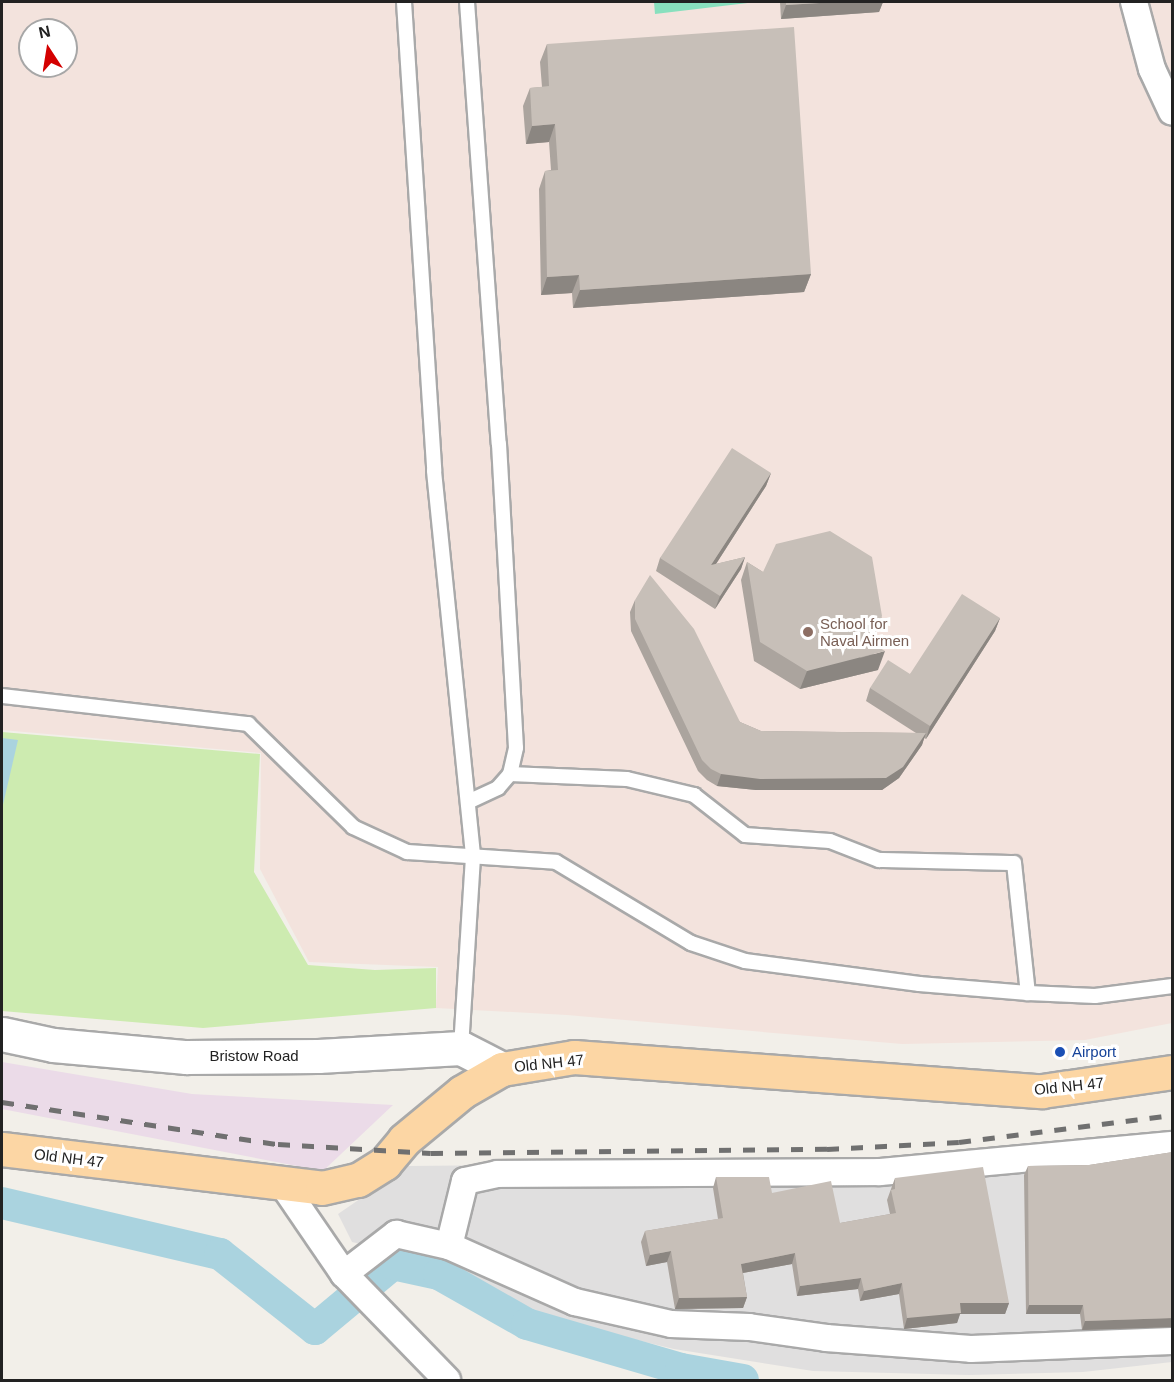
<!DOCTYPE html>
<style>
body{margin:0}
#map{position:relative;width:1174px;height:1382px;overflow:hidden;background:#f2efe9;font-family:Helvetica,sans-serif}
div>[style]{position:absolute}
.residential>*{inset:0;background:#e0dfdf}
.industrial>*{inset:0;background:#ebdbe8}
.military>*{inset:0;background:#f3e3dd}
.grass>*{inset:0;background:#cdebb0}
.pitch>*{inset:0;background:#88e0be}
.water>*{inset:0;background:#aad3df}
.canal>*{height:32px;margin:-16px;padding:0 16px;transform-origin:16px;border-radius:16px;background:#aad3df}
.roads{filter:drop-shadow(2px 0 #a9a9a9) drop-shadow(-2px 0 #a9a9a9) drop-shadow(0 2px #a9a9a9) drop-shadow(0 -2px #a9a9a9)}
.service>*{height:14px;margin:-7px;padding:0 7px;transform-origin:7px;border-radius:7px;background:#fff}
.minor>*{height:26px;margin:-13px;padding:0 13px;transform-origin:13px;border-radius:13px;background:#fff}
.tertiary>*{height:33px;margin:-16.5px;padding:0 16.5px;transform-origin:16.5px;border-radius:16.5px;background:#fff}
.primary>*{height:33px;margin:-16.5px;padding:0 16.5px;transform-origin:16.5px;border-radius:16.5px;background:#fcd6a4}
.rail>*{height:4.5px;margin-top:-2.25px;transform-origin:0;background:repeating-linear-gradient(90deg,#707070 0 12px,transparent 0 24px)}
.wall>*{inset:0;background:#aba49e}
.shaded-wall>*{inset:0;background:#8b8681}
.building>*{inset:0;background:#c7bfb8}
.dots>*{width:16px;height:16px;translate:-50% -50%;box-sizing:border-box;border:3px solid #fff;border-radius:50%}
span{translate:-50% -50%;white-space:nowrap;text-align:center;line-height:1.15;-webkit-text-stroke:6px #fff;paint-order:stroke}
.education-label{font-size:15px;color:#785e54}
.left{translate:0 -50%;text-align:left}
.transit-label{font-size:15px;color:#164399}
.street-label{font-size:15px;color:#222}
.frame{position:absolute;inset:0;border:3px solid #222;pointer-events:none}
.north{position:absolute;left:18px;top:18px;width:60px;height:60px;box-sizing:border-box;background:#fff;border:2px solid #a7a7a7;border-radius:50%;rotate:348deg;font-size:16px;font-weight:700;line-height:24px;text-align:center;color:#222}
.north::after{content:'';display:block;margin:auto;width:21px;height:27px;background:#d40000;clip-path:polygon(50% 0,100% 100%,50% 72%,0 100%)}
</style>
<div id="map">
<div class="residential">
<div style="clip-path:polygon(1172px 1132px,1172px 1362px,1083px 1372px,969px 1375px,813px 1371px,674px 1349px,550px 1319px,447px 1264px,352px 1242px,338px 1214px,408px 1166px,879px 1161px)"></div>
</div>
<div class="industrial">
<div style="clip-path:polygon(2px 1062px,192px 1094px,393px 1105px,323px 1171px,2px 1109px)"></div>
</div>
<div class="military">
<div style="clip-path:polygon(evenodd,2px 2px,1172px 2px,1172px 1023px,1085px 1040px,902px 1044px,567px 1015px,436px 1008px,438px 967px,309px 962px,260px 869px,261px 753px,2px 730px,2px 2px,30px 30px,66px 30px,66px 66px,30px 66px,30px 30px)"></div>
</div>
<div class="grass">
<div style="clip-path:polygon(2px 732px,260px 754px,254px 872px,308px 965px,375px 970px,436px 968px,436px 1008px,203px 1028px,2px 1011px)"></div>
</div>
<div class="pitch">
<div style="clip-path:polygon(654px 2px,756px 2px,655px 14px)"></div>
</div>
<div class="water">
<div style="clip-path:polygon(2px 738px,18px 740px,2px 809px)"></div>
</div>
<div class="canal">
<div style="left:2px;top:1203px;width:224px;rotate:13.2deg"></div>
<div style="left:220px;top:1254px;width:121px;rotate:38.3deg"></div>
<div style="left:315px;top:1329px;width:102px;rotate:-39.8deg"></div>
<div style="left:393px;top:1264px;width:47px;rotate:12.3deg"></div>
<div style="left:439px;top:1274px;width:101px;rotate:29.6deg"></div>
<div style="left:527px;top:1324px;width:160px;rotate:16.3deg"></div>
<div style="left:681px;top:1369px;width:63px;rotate:10.1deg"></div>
</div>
<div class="roads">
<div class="service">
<div style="left:404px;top:2px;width:470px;rotate:86.3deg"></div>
<div style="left:434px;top:471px;width:388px;rotate:84.2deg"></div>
<div style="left:473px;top:857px;width:191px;rotate:93.6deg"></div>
<div style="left:467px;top:2px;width:443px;rotate:85.9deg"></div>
<div style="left:499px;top:444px;width:304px;rotate:86.8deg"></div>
<div style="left:516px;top:748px;width:27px;rotate:103deg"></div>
<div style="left:510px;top:774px;width:18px;rotate:131deg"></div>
<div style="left:498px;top:788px;width:33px;rotate:155deg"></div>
<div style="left:2px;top:696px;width:248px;rotate:6.5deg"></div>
<div style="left:248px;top:724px;width:147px;rotate:44.4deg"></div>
<div style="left:353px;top:827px;width:60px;rotate:24.8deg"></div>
<div style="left:407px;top:852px;width:149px;rotate:3.8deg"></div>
<div style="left:556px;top:862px;width:157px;rotate:31deg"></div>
<div style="left:691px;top:943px;width:57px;rotate:18.4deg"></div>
<div style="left:745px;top:961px;width:176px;rotate:7.5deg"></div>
<div style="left:919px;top:984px;width:109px;rotate:4.7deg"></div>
<div style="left:1028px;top:993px;width:67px;rotate:2.6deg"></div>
<div style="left:1095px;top:996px;width:78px;rotate:-7.4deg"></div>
<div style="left:510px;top:774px;width:117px;rotate:2.4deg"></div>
<div style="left:627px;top:779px;width:69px;rotate:13.4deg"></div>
<div style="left:694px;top:795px;width:65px;rotate:38.1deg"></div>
<div style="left:745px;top:835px;width:85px;rotate:4deg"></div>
<div style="left:830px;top:841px;width:53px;rotate:21.2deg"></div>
<div style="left:879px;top:860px;width:135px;rotate:1.3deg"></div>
<div style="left:1014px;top:863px;width:131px;rotate:83.9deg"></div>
</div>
<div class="minor">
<div style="left:1134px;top:2px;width:69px;rotate:75deg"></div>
<div style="left:1152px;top:69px;width:47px;rotate:65.1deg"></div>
<div style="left:283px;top:1185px;width:108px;rotate:55.6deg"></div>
<div style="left:344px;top:1274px;width:148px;rotate:45.8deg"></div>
<div style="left:449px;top:1246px;width:67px;rotate:-76.2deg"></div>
<div style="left:465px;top:1181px;width:33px;rotate:-12deg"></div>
<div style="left:497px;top:1174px;width:383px;rotate:-0.3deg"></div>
<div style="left:880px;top:1172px;width:293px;rotate:-5.3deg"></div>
<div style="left:344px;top:1274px;width:66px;rotate:-37.6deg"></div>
<div style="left:396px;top:1234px;width:54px;rotate:12.8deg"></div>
<div style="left:449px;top:1246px;width:138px;rotate:24deg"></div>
<div style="left:575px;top:1302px;width:98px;rotate:12.9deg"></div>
<div style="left:671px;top:1324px;width:78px;rotate:2.2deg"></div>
<div style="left:749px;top:1327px;width:78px;rotate:8.1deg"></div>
<div style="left:826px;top:1338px;width:145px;rotate:4.3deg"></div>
<div style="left:971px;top:1349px;width:201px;rotate:-2.3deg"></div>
</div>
<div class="tertiary">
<div style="left:2px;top:1034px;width:52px;rotate:12.2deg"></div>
<div style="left:53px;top:1045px;width:134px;rotate:5.2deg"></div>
<div style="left:186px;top:1057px;width:132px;rotate:-0.4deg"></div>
<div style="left:318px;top:1056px;width:143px;rotate:-3.2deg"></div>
<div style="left:461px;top:1048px;width:46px;rotate:27.1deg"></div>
</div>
<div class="primary">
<div style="left:2px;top:1149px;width:322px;rotate:6.9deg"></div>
<div style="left:322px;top:1188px;width:37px;rotate:-13deg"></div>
<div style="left:358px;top:1180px;width:32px;rotate:-32deg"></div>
<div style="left:385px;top:1163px;width:30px;rotate:-50deg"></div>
<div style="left:404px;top:1140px;width:75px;rotate:-39.6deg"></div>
<div style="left:462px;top:1092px;width:46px;rotate:-29.9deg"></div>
<div style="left:502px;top:1069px;width:73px;rotate:-9.5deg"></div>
<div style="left:574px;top:1057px;width:469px;rotate:4.2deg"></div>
<div style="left:1042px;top:1091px;width:131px;rotate:-8.3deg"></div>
</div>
</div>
<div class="rail">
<div style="left:2px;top:1102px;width:279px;rotate:8.7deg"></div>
<div style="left:278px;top:1144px;width:153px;rotate:3.4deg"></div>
<div style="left:431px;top:1153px;width:396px;rotate:-0.6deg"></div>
<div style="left:827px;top:1149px;width:132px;rotate:-3deg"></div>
<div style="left:959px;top:1142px;width:215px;rotate:-7.2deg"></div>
</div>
<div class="wall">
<div style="clip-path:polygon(780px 2px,883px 2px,879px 12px,781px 19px)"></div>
<div style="clip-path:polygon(547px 44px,811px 274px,804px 292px,573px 308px,572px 293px,541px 295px,539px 189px,545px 171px,551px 170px,549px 142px,526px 144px,523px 106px,530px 88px,542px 87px,540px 62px)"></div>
<div style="clip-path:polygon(771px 473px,766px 486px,716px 564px,745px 557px,741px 569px,715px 609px,656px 571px,660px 558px)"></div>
<div style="clip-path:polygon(747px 562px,763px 572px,875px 634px,870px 642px,878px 670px,800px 689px,754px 661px,741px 580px)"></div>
<div style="clip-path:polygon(635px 600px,740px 722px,761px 731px,916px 733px,866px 701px,870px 688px,910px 674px,1000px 618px,995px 631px,926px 739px,924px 738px,922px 745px,899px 778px,882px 790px,756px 790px,717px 786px,707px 780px,698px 771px,631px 631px,630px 612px)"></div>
<div style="clip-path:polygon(1173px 1152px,1173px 1327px,1082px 1330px,1080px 1314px,1026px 1314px,1024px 1175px,1028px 1166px,1089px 1165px)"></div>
<div style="clip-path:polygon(716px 1177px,772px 1193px,840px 1223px,890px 1214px,887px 1200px,895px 1178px,1009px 1303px,1005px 1314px,960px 1314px,957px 1323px,904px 1329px,899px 1294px,860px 1301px,858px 1289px,797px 1296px,792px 1264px,743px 1273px,747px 1297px,743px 1308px,675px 1309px,667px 1262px,646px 1266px,641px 1242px,645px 1231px,718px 1219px,713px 1188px)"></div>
</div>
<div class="shaded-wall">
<div style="clip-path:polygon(836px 2px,883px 2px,879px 12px,781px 19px,786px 5px)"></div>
<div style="clip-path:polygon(555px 124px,549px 142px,526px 144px,532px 126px)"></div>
<div style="clip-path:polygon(811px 274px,804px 292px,573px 308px,580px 290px)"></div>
<div style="clip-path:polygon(579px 275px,572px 293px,541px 295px,547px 277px)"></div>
<div style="clip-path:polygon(771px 473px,766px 486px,707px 578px,711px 565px)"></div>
<div style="clip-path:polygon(745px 557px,741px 569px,715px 609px,720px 596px)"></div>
<div style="clip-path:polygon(882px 616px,875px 634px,860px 658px,885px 651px,878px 670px,800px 689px,807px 671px,867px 640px)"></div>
<div style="clip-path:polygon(1000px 618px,995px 631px,926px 739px,930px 726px)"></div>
<div style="clip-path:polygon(926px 733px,922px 745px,899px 778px,882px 790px,756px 790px,717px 786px,721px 774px)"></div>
<div style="clip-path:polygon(671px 1251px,667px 1262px,646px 1266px,650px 1255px)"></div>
<div style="clip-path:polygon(795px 1253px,792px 1264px,737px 1274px,741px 1264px)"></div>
<div style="clip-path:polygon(861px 1278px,858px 1289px,797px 1296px,800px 1286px)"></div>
<div style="clip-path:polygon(902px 1283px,899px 1294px,860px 1301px,864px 1291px)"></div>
<div style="clip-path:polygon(747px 1297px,743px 1308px,675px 1309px,679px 1298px)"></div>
<div style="clip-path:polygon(960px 1303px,1009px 1303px,1005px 1314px,960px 1314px,957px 1323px,904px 1329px,907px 1318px)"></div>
<div style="clip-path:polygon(1029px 1305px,1083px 1305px,1080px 1314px,1026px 1314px)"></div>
<div style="clip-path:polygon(1173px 1318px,1173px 1327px,1082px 1330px,1085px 1321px)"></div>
</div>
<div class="building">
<div style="clip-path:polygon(786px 2px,836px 2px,786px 5px)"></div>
<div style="clip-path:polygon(794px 27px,811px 274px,580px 290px,579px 275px,547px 277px,545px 171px,558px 170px,555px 124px,532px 126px,530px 88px,549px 86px,547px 44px)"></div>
<div style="clip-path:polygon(732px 448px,771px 473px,711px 565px,745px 557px,720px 596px,660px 558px)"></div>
<div style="clip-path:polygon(830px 531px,872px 557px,882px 616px,867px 640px,885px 651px,807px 671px,760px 642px,747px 562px,763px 572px,776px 544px)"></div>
<div style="clip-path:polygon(650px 575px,694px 629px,740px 722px,761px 731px,926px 733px,903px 767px,886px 778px,760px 779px,721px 774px,711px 769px,702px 760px,635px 619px,635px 600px)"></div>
<div style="clip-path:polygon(962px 594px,1000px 618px,930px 726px,870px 688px,888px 660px,910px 674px)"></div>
<div style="clip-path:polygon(1173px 1152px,1173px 1318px,1085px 1321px,1083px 1305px,1029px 1305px,1028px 1166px,1089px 1165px)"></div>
<div style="clip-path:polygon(983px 1167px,1009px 1303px,960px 1303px,961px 1313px,907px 1318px,902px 1283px,864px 1291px,861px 1278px,800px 1286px,795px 1253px,741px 1264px,747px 1297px,679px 1298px,671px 1251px,650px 1255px,645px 1231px,723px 1218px,716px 1177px,769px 1177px,772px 1193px,831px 1181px,840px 1223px,896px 1213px,891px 1190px,895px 1189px,895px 1178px)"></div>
</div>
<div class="dots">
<div style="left:808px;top:632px;background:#8d6e63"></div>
<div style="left:1060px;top:1052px;background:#1a4fb4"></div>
</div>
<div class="education-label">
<span class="left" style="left:820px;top:632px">School for<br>Naval Airmen</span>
</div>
<div class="transit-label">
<span class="left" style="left:1072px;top:1052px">Airport</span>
</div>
<div class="street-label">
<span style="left:254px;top:1056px">Bristow Road</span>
<span style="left:549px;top:1063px;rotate:-6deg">Old NH 47</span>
<span style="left:1069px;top:1086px;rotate:-6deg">Old NH 47</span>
<span style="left:69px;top:1158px;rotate:7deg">Old NH 47</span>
</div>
<div class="frame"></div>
<div class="north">N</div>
</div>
